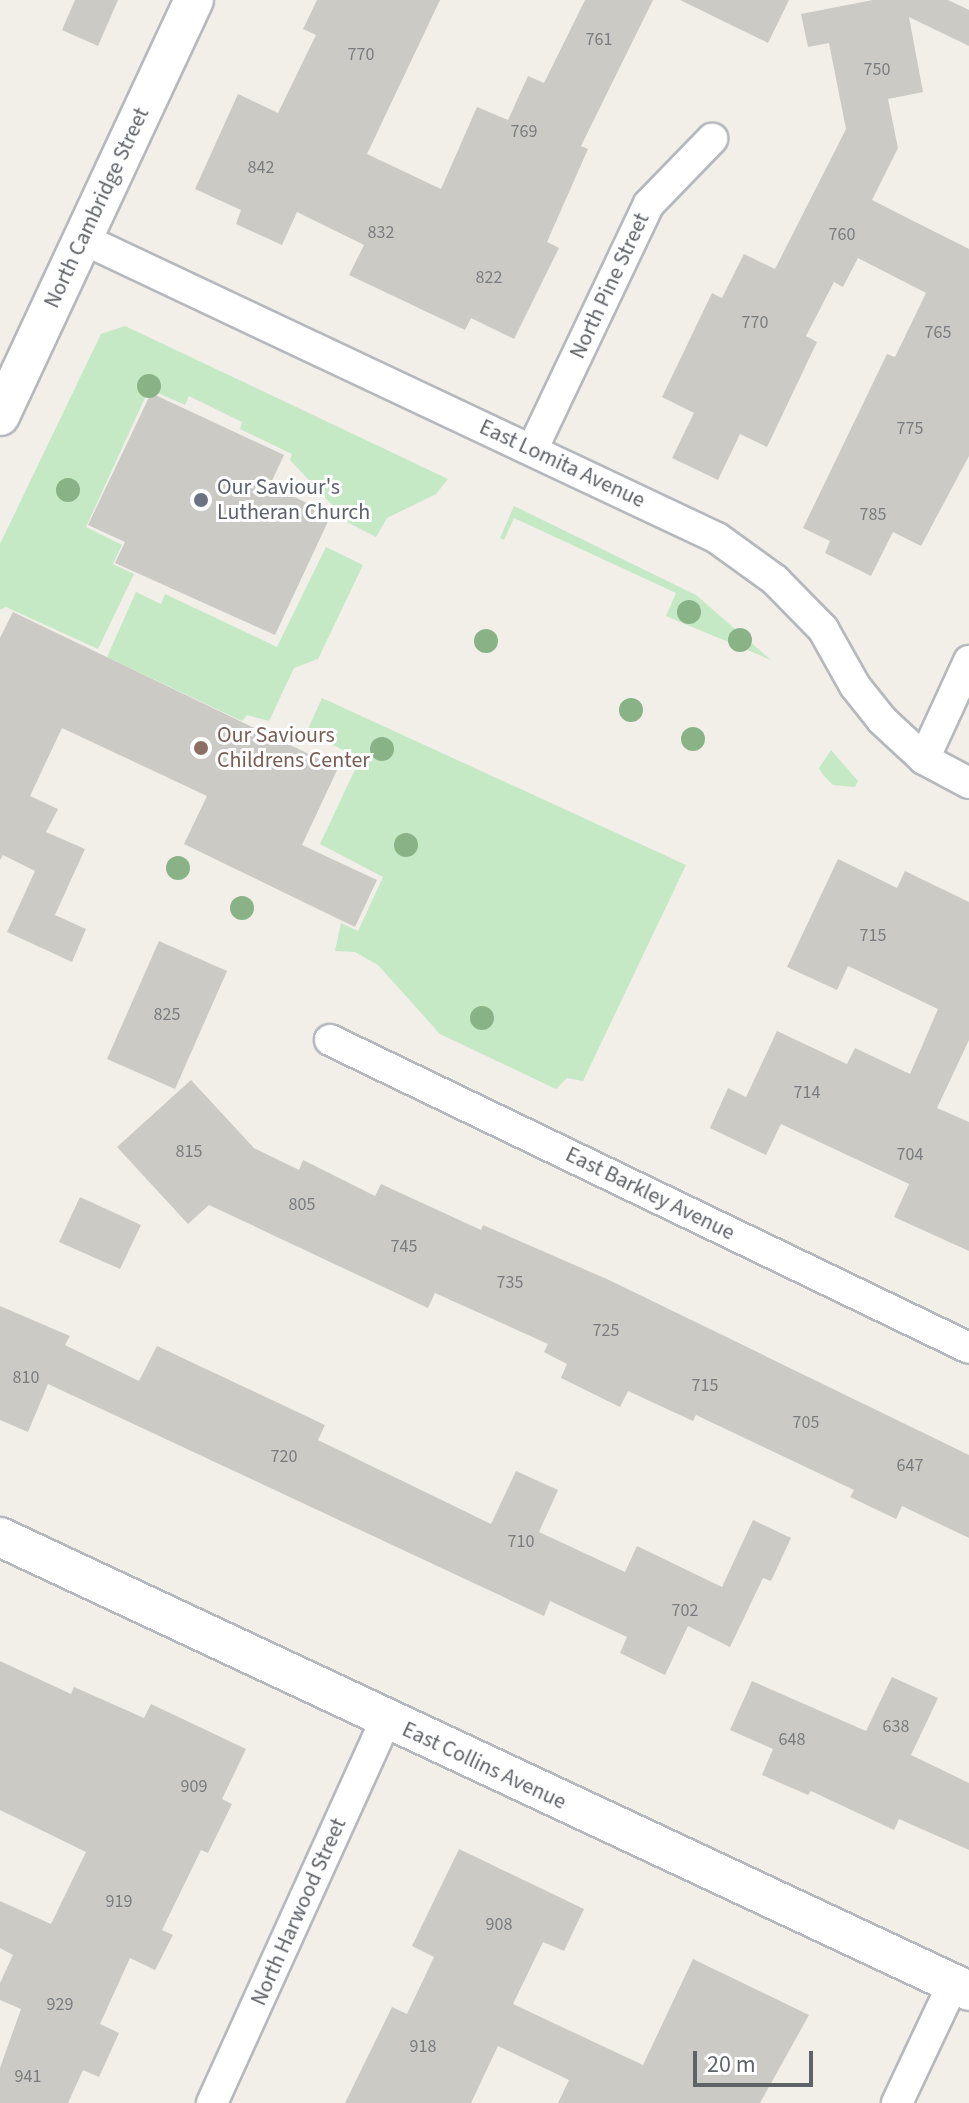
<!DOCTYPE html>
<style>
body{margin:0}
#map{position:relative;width:969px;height:2103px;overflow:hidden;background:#f1efe8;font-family:"Source Sans 3",sans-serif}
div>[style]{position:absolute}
.green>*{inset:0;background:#c5e8c5}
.building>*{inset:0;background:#cccac5}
.roads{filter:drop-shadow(2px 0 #b5b8bc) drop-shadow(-2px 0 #b5b8bc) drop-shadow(0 2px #b5b8bc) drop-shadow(0 -2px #b5b8bc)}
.minor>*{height:30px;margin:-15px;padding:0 15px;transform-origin:15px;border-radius:15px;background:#fff}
.tertiary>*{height:38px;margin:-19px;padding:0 19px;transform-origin:19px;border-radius:19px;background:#fff}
.trees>*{width:24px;height:24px;margin:-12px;border-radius:50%;background:#89b387}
.dots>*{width:22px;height:22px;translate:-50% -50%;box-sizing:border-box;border:4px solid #fff;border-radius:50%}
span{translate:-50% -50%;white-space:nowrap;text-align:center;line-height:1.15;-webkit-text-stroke:6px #fff;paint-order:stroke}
.number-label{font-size:18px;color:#7a7d7f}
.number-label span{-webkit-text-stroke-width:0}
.street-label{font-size:22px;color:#5f6368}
.worship-label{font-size:22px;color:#5b616d}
.left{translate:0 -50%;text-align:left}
.education-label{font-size:22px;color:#785e54}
.scale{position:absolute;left:693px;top:2051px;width:120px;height:36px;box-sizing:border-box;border:4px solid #5f6368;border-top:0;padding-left:10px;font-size:24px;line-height:28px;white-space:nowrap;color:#5f6368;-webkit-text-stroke:6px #fff;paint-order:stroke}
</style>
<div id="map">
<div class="green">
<div style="clip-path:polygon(125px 326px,448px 479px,436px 494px,387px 518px,376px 537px,335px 516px,337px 510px,290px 460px,292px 454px,240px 429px,242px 422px,189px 396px,185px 405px,149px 389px,86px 527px,122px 545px,113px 564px,134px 574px,98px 649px,6px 607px,0 610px,0 544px,101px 334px)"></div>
<div style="clip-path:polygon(514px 506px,696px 595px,771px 660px,666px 616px,676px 593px,514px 518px,504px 540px,500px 538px)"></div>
<div style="clip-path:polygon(326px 547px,363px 565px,318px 659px,294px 668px,269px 721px,247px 715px,242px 721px,107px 657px,136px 592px,161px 604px,165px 594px,277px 647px)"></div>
<div style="clip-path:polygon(322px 698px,686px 865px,583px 1081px,567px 1078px,556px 1089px,440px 1034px,378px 965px,355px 952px,335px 951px,341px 923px,358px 931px,383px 877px,320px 844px,360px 759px,307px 731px)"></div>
<div style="clip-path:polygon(831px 750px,858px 781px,855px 787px,833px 785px,823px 775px,819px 768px)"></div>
</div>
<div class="building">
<div style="clip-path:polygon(75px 0,118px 0,98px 46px,62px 30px)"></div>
<div style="clip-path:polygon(317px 0,440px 0,367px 154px,441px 189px,477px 107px,508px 120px,528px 76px,544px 83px,585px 0,653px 0,581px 146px,588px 149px,547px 242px,559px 248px,514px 339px,471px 318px,465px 330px,349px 275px,364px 245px,297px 212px,282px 245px,236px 224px,241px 210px,195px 189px,238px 94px,278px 113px,316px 35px,303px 29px)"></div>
<div style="clip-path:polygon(680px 0,789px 0,768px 43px)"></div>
<div style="clip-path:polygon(873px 0,948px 0,969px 10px,969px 46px,909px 17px,923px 92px,888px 99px,898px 148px,872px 200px,969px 249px,969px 456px,921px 546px,893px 532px,871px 576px,825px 553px,830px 541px,803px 528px,887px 354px,895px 357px,926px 293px,858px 258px,843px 287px,834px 282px,806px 336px,817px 342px,767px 447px,740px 434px,718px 480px,672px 458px,694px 413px,662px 397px,712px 293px,722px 298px,744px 254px,775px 269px,846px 129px,829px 43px,808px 47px,801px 14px)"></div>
<div style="clip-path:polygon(151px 393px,284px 455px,270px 485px,331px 515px,275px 635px,115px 563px,125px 542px,88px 525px)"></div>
<div style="clip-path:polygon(13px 612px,338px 768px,302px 845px,377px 880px,355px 927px,184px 844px,207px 796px,62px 728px,30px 796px,58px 809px,46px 832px,85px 849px,55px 915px,86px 929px,72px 962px,7px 932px,35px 871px,3px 855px,0 860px,0 638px)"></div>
<div style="clip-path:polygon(838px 859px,897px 888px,905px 871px,969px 902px,969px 1040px,937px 1108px,969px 1122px,969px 1251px,894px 1217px,909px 1184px,781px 1124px,766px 1155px,710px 1128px,728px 1088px,746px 1097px,777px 1031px,847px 1064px,855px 1048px,910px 1074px,938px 1009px,848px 966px,837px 990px,787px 967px)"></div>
<div style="clip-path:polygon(159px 941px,227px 971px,175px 1089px,107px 1059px)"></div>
<div style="clip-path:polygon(191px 1080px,254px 1148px,299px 1170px,303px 1160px,375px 1196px,381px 1184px,481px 1230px,483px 1225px,609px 1280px,969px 1455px,969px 1538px,902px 1506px,896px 1519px,850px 1497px,854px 1490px,696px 1415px,693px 1421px,628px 1391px,620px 1407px,561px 1378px,567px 1364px,544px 1352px,548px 1344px,435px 1293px,428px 1308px,209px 1205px,188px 1224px,117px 1147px)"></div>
<div style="clip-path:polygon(80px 1197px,141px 1225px,120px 1269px,59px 1242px)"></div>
<div style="clip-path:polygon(0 1306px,70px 1336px,65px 1345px,139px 1381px,157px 1346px,325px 1425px,318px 1440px,491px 1524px,516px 1471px,558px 1490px,539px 1532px,625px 1572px,637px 1546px,722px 1587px,753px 1520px,791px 1538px,771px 1581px,763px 1578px,730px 1647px,688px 1626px,665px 1675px,620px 1653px,627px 1637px,550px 1601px,544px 1616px,48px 1384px,28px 1432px,0 1420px)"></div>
<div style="clip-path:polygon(0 1661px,71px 1694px,74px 1687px,144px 1718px,151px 1704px,246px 1749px,222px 1799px,232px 1804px,208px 1853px,201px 1850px,162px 1930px,173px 1935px,155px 1970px,130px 1958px,100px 2024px,119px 2033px,99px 2077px,83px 2070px,68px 2103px,0 2103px,0 2068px,21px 2009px,0 2000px,0 1983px,13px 1955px,0 1948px,0 1901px,51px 1924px,86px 1852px,0 1810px)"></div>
<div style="clip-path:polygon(892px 1677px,938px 1698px,911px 1755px,969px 1783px,969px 1850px,899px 1819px,894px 1830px,811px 1791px,808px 1795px,762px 1775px,773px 1749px,730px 1730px,752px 1681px,866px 1731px)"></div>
<div style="clip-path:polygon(459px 1849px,584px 1909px,564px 1951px,543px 1942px,513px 2004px,643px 2065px,693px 1959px,809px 2015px,760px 2103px,558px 2103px,569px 2080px,498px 2046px,471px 2103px,345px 2103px,392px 2007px,407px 2014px,434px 1957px,412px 1946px)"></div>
</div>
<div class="roads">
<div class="minor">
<div style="left:83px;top:239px;width:701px;rotate:25.25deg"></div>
<div style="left:717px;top:538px;width:72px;rotate:35.9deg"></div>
<div style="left:775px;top:580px;width:69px;rotate:45.6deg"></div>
<div style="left:823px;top:629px;width:65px;rotate:60.7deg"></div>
<div style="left:855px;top:686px;width:43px;rotate:51.5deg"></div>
<div style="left:882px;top:720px;width:57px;rotate:42.9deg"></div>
<div style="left:924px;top:759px;width:51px;rotate:28.1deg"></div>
<div style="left:532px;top:450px;width:272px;rotate:-64.6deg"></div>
<div style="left:649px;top:204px;width:91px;rotate:-45.9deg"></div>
<div style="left:924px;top:759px;width:108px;rotate:-65.3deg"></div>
<div style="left:330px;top:1040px;width:709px;rotate:25.73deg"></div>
<div style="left:212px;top:2103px;width:421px;rotate:-65.6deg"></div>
<div style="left:897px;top:2103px;width:132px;rotate:-64.8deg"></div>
</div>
<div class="tertiary">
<div style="left:0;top:416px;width:459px;rotate:-65deg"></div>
<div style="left:0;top:1537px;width:1070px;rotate:25.1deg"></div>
</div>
</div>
<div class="trees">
<div style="left:149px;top:386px"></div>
<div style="left:68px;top:490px"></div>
<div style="left:689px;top:612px"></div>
<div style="left:740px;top:640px"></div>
<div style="left:486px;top:641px"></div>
<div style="left:631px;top:710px"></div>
<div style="left:693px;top:739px"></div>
<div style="left:382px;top:749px"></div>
<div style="left:406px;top:845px"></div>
<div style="left:178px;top:868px"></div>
<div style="left:242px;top:908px"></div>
<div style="left:482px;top:1018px"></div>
</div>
<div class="dots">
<div style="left:201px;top:500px;background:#6b7280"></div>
<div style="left:201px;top:748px;background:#8d6e63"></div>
</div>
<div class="number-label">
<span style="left:599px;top:40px">761</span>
<span style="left:361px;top:55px">770</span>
<span style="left:877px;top:70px">750</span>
<span style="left:524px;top:132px">769</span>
<span style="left:261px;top:168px">842</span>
<span style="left:381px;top:233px">832</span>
<span style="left:842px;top:235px">760</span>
<span style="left:489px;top:278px">822</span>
<span style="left:755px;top:323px">770</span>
<span style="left:938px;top:333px">765</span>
<span style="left:910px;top:429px">775</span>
<span style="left:873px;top:515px">785</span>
<span style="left:873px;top:936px">715</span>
<span style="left:167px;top:1015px">825</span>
<span style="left:807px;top:1093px">714</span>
<span style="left:189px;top:1152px">815</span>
<span style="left:910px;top:1155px">704</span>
<span style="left:302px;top:1205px">805</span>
<span style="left:404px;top:1247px">745</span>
<span style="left:510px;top:1283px">735</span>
<span style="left:606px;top:1331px">725</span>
<span style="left:26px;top:1378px">810</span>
<span style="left:705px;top:1386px">715</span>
<span style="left:806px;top:1423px">705</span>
<span style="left:284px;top:1457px">720</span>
<span style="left:910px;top:1466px">647</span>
<span style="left:521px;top:1542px">710</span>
<span style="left:685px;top:1611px">702</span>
<span style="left:896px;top:1727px">638</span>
<span style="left:792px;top:1740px">648</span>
<span style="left:194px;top:1787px">909</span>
<span style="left:119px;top:1902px">919</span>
<span style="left:499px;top:1925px">908</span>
<span style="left:60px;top:2005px">929</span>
<span style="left:423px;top:2047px">918</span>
<span style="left:28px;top:2077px">941</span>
</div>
<div class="street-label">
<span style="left:97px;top:208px;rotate:-65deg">North Cambridge Street</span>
<span style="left:610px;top:286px;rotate:-65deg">North Pine Street</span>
<span style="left:562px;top:464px;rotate:25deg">East Lomita Avenue</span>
<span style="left:650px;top:1194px;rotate:26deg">East Barkley Avenue</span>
<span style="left:484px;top:1766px;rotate:25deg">East Collins Avenue</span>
<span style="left:299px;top:1912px;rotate:-66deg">North Harwood Street</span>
</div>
<div class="worship-label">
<span class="left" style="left:217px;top:500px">Our Saviour's<br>Lutheran Church</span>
</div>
<div class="education-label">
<span class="left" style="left:217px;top:748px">Our Saviours<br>Childrens Center</span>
</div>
<div class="scale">20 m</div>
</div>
